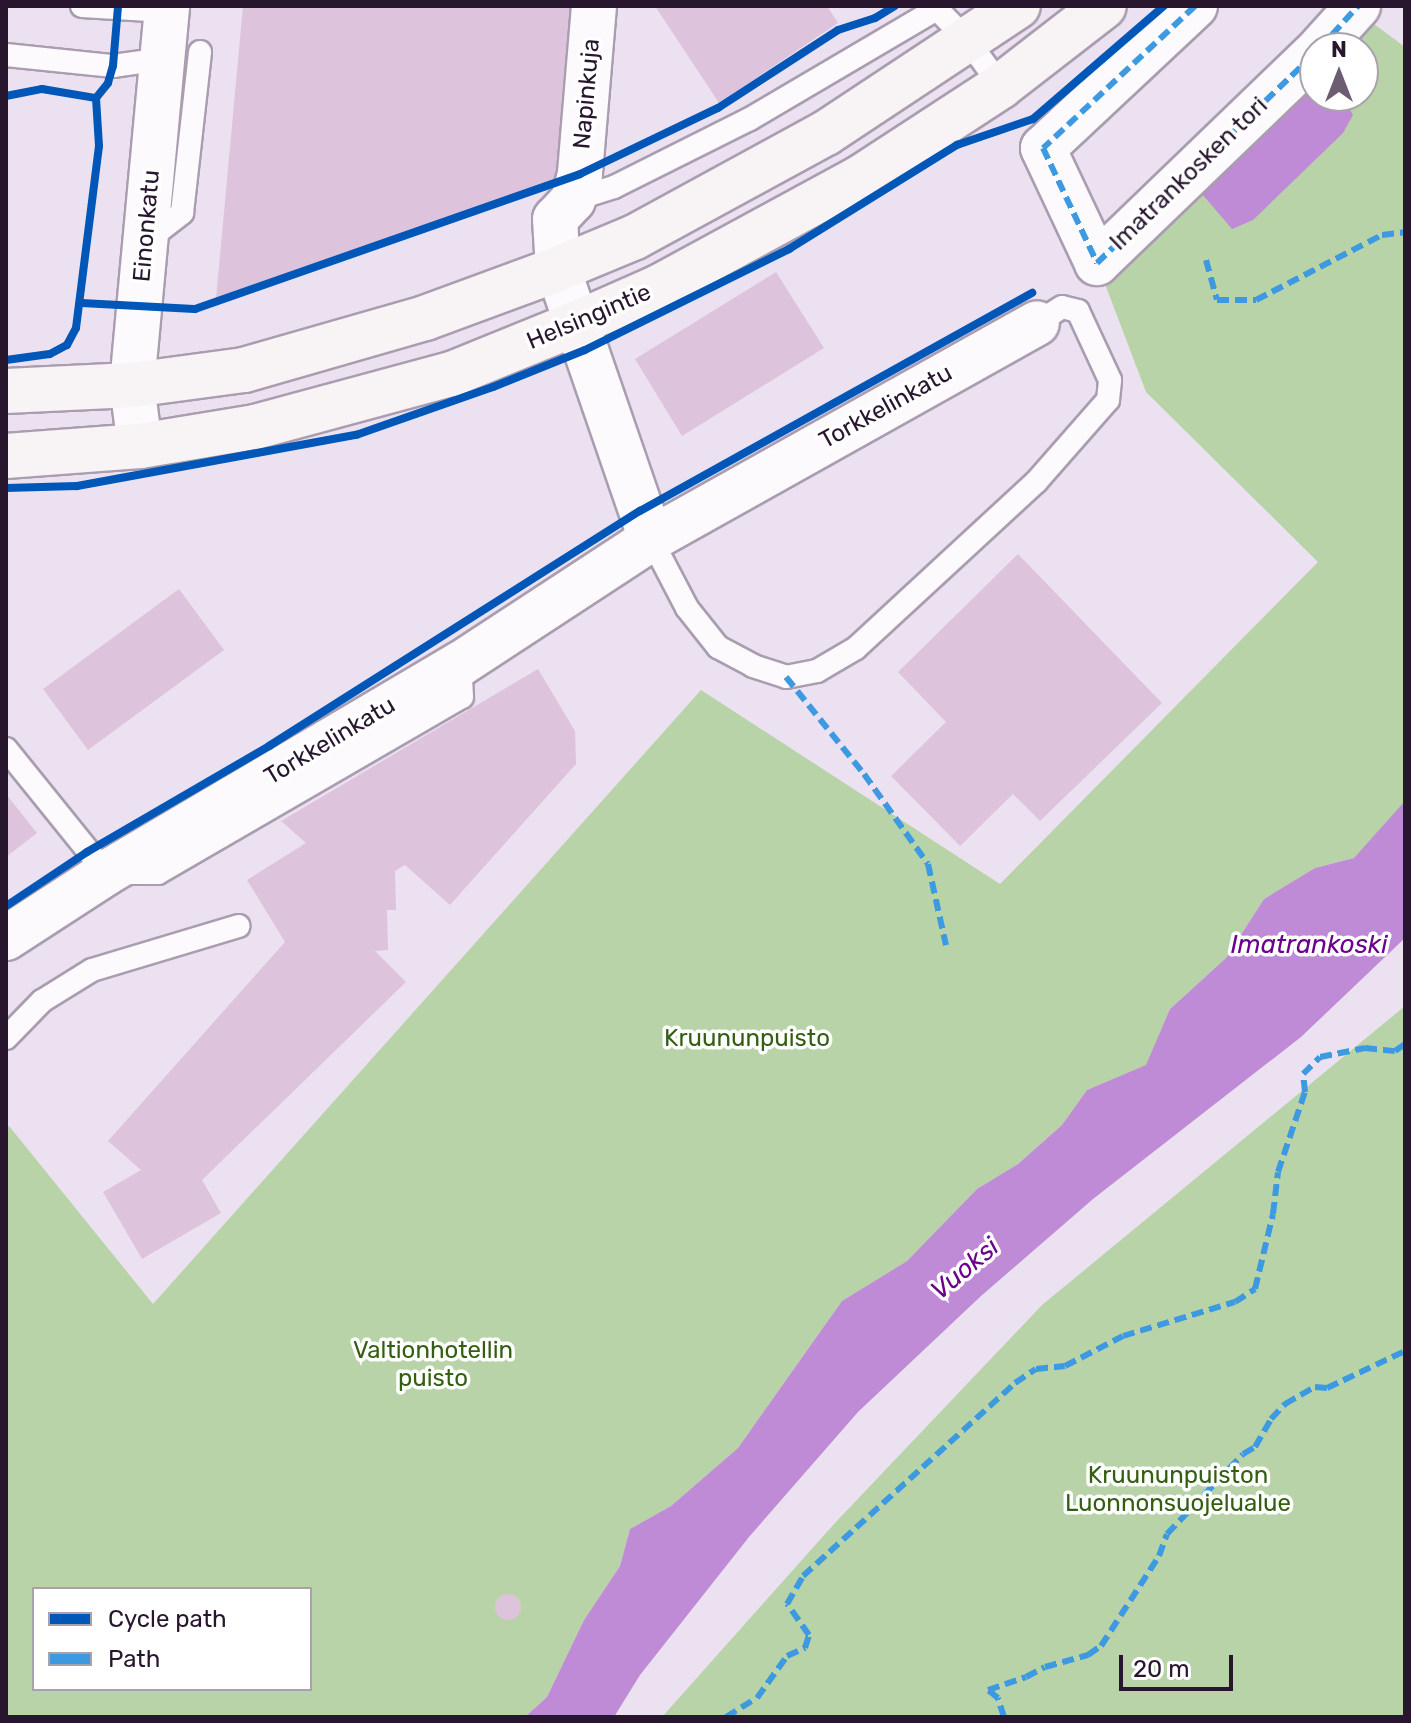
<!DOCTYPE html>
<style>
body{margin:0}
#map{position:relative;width:1411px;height:1723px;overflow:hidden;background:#ece1f1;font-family:Rubik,sans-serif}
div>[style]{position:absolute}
.green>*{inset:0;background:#b8d3a7}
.water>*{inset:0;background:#bf8ad6}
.building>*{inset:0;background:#ddc3db}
.round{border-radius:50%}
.roads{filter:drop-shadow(2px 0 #aa9db0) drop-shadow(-2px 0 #aa9db0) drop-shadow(0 2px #aa9db0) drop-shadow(0 -2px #aa9db0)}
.lane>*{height:22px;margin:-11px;padding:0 11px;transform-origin:11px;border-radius:11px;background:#fcfafd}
.street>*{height:44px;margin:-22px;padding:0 22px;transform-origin:22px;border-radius:22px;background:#fcfafd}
.secondary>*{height:44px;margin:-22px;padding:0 22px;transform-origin:22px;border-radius:22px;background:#f8f3f5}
.quiet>*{height:6px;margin-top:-3px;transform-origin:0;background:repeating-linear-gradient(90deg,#3d9ae1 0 12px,transparent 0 18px)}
.cycleway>*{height:8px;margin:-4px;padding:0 4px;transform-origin:4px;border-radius:4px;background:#0057b8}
span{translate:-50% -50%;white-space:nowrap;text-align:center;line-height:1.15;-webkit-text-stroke:7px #fff;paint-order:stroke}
.street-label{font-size:24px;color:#28162f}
.park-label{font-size:24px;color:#345f12}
.water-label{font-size:26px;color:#6b028b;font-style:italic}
.frame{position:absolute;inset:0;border:8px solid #28162f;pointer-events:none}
.legend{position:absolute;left:32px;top:1587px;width:280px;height:104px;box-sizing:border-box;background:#fff;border:2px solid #a9a2ac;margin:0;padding:10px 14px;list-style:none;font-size:24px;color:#28162f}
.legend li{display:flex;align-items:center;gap:16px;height:40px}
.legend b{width:40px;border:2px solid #a9a2ac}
.north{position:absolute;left:1299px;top:32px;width:80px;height:80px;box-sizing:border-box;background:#fff;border:2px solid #a9a2ac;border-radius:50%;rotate:0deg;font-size:22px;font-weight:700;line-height:32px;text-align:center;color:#28162f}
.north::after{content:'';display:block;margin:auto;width:28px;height:36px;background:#6d5d73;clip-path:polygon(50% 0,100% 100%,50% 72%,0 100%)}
.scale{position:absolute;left:1119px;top:1655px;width:114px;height:36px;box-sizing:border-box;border:4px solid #28162f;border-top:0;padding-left:10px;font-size:24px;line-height:28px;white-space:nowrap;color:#28162f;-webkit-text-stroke:6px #fff;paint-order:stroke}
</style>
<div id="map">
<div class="green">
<div style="clip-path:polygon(evenodd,1355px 10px,1405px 47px,1405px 801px,1383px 829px,1354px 858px,1315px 868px,1264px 899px,1226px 958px,1170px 1009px,1147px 1065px,1087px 1090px,1062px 1125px,1018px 1164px,977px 1189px,907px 1261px,842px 1301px,738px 1448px,671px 1506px,630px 1529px,620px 1566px,584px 1620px,547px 1697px,525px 1717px,6px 1717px,6px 1129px,9px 1126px,153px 1304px,701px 690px,1000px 884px,1318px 562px,1146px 392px,1097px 263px,1315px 96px,1363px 96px,1363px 48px,1320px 48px,1355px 10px,34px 1589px,310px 1589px,310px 1689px,34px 1689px,34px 1589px)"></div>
<div style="clip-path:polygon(1405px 1006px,1405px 1717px,662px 1717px,834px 1524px,1042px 1305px)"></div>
</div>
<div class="water">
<div style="clip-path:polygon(1315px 80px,1315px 96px,1343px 96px,1353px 115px,1343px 133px,1253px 220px,1232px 229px,1202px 194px,1214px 173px)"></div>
<div style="clip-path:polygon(1405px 801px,1405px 938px,1301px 1037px,1093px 1199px,981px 1296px,858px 1412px,749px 1537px,640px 1675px,614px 1717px,525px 1717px,547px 1697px,584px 1620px,620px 1566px,630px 1529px,671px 1506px,738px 1448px,842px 1301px,907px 1261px,977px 1189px,1018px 1164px,1062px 1125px,1087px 1090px,1146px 1065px,1170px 1009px,1226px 958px,1264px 899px,1315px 868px,1354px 858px)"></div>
</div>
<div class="building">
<div style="clip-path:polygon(243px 6px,587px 6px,572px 174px,216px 299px)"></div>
<div style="clip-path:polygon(655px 6px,827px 6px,838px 23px,719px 103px)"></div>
<div style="clip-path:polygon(776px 272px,824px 348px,682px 436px,635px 359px)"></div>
<div style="clip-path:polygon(1018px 554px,1162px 703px,1040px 821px,1013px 794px,960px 846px,891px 776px,946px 722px,898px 672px)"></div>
<div style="clip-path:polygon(179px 589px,224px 650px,88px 750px,43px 689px)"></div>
<div style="clip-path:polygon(538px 669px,575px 731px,576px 764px,450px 905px,405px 865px,395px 871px,396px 910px,387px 910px,388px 950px,375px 951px,406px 982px,202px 1180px,221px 1213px,142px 1259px,103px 1192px,141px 1170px,108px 1141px,285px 942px,247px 880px,306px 843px,281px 821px)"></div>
<div style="clip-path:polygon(6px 794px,37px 833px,6px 857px)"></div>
<div class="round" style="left:495px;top:1594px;width:26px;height:26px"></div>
</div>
<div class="roads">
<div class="lane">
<div style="left:82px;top:6px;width:84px;rotate:3.4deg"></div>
<div style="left:934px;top:6px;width:49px;rotate:45.8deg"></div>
<div style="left:968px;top:41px;width:56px;rotate:53.7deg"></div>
<div style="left:6px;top:55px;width:108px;rotate:5.9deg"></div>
<div style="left:113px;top:66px;width:49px;rotate:-8.1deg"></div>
<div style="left:573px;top:200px;width:43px;rotate:-17.6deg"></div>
<div style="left:614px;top:187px;width:152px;rotate:-26.6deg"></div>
<div style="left:750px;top:119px;width:217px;rotate:-30.5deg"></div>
<div style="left:146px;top:241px;width:46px;rotate:-37.9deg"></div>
<div style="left:182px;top:213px;width:162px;rotate:-83.6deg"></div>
<div style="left:651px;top:539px;width:78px;rotate:62.4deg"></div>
<div style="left:687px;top:608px;width:50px;rotate:51.5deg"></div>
<div style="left:718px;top:647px;width:40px;rotate:28deg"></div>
<div style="left:753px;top:666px;width:35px;rotate:18deg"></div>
<div style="left:786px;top:677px;width:32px;rotate:-11deg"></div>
<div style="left:817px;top:671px;width:45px;rotate:-30.5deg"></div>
<div style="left:856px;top:648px;width:245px;rotate:-42.7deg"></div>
<div style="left:1036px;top:482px;width:109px;rotate:-48.7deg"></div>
<div style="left:1108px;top:400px;width:20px;rotate:-84deg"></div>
<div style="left:1110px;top:380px;width:76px;rotate:-114.9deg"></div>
<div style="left:1078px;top:311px;width:16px;rotate:-166deg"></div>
<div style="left:1062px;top:307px;width:30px;rotate:147deg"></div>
<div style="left:6px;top:749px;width:159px;rotate:51.1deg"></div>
<div style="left:106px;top:873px;width:52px"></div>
<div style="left:158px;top:873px;width:351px;rotate:-30.1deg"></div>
<div style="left:462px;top:697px;width:33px;rotate:-93deg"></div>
<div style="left:6px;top:1038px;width:52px;rotate:-45.8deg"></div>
<div style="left:42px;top:1001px;width:59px;rotate:-31.8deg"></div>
<div style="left:92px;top:970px;width:153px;rotate:-16.7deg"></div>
</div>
<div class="street">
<div style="left:594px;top:6px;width:169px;rotate:94.8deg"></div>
<div style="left:580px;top:174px;width:27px;rotate:105deg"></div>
<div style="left:573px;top:200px;width:26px;rotate:133deg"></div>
<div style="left:555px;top:219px;width:50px;rotate:86.6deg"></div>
<div style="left:558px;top:269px;width:286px;rotate:71deg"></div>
<div style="left:1195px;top:6px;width:208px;rotate:136.9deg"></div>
<div style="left:1043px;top:148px;width:127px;rotate:64.8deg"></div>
<div style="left:1097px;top:263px;width:303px;rotate:-43.9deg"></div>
<div style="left:1320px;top:48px;width:57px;rotate:-47.9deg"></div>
<div style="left:140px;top:446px;width:62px;rotate:-97.5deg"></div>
<div style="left:132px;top:385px;width:381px;rotate:-84.7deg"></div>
<div style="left:6px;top:938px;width:119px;rotate:-33deg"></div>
<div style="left:106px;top:873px;width:411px;rotate:-30.6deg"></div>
<div style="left:460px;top:664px;width:228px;rotate:-33.2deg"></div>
<div style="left:651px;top:539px;width:442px;rotate:-29.2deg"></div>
</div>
<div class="secondary">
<div style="left:6px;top:391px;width:126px;rotate:-2.7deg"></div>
<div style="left:132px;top:385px;width:113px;rotate:-7.6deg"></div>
<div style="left:244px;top:370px;width:188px;rotate:-16deg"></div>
<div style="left:425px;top:318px;width:142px;rotate:-20.2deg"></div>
<div style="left:558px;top:269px;width:83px;rotate:-22.6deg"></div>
<div style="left:635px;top:237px;width:217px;rotate:-28.6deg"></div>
<div style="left:826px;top:133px;width:230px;rotate:-33.5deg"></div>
<div style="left:6px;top:456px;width:134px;rotate:-4.3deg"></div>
<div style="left:140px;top:446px;width:117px;rotate:-9.4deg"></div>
<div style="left:255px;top:427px;width:204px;rotate:-15.1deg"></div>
<div style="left:452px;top:374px;width:133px;rotate:-22.1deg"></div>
<div style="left:575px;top:324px;width:90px;rotate:-23.7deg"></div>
<div style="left:657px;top:288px;width:231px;rotate:-28.5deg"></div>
<div style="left:860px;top:178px;width:168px;rotate:-33.1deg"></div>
<div style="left:1001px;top:86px;width:130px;rotate:-37.8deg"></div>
</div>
</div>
<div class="quiet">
<div style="left:1195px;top:6px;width:208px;rotate:136.9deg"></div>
<div style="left:1043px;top:148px;width:127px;rotate:64.8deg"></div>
<div style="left:1097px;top:263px;width:303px;rotate:-43.9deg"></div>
<div style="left:1320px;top:48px;width:57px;rotate:-47.9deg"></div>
<div style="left:1206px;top:260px;width:41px;rotate:74.6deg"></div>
<div style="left:1217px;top:300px;width:39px"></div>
<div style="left:1256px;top:300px;width:142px;rotate:-27.3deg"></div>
<div style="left:1382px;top:235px;width:23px;rotate:-7deg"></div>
<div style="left:786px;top:677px;width:124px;rotate:51.2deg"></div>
<div style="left:864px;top:774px;width:110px;rotate:54.6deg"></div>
<div style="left:928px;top:864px;width:83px;rotate:77.5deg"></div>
<div style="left:726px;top:1717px;width:36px;rotate:-32deg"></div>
<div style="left:757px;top:1698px;width:52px;rotate:-54.5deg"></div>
<div style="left:787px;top:1656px;width:20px;rotate:-24deg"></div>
<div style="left:805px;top:1648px;width:14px;rotate:-73deg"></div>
<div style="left:809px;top:1635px;width:38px;rotate:-125deg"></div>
<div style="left:787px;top:1604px;width:32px;rotate:-60deg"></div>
<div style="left:803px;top:1576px;width:287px;rotate:-42.3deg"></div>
<div style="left:1015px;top:1383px;width:25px;rotate:-34deg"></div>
<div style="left:1036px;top:1369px;width:29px;rotate:-6deg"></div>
<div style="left:1065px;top:1366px;width:65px;rotate:-27.3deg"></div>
<div style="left:1123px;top:1336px;width:117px;rotate:-16.9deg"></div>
<div style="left:1235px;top:1302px;width:24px;rotate:-33deg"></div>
<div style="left:1255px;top:1289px;width:77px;rotate:-76.5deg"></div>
<div style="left:1273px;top:1214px;width:42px;rotate:-83.2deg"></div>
<div style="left:1278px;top:1172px;width:84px;rotate:-71.4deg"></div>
<div style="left:1305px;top:1092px;width:18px;rotate:-96deg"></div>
<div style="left:1303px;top:1074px;width:24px;rotate:-45deg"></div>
<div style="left:1320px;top:1057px;width:46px;rotate:-11.3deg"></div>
<div style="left:1365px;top:1048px;width:30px;rotate:6deg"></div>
<div style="left:1395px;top:1051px;width:12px;rotate:-35deg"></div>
<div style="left:1004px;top:1717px;width:20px;rotate:-108deg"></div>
<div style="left:998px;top:1698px;width:13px;rotate:-141deg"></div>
<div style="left:988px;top:1690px;width:40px;rotate:-18.9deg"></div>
<div style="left:1026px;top:1677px;width:21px;rotate:-28deg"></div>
<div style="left:1045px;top:1667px;width:45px;rotate:-15.6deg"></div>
<div style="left:1088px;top:1655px;width:16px;rotate:-35deg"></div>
<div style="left:1101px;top:1646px;width:107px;rotate:-57.2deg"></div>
<div style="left:1159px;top:1556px;width:23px;rotate:-70deg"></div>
<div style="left:1167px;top:1534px;width:110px;rotate:-46.5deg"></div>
<div style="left:1243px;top:1454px;width:14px;rotate:-30deg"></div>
<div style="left:1255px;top:1447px;width:32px;rotate:-60deg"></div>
<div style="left:1271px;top:1419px;width:21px;rotate:-47deg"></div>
<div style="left:1285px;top:1404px;width:34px;rotate:-30deg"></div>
<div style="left:1315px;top:1387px;width:12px;rotate:5deg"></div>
<div style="left:1327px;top:1388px;width:86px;rotate:-25.4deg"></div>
</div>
<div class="cycleway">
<div style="left:6px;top:96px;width:37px;rotate:-11deg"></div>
<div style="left:42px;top:89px;width:55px;rotate:9.5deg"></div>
<div style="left:96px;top:98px;width:19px;rotate:-51deg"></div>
<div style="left:108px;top:83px;width:18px;rotate:-74deg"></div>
<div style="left:113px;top:66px;width:60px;rotate:-85.2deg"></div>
<div style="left:81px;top:303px;width:114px;rotate:3deg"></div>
<div style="left:195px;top:309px;width:408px;rotate:-19.3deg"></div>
<div style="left:580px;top:174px;width:153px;rotate:-25.6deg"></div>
<div style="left:718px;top:108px;width:143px;rotate:-33deg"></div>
<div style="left:838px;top:30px;width:39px;rotate:-18deg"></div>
<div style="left:875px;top:18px;width:23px;rotate:-31deg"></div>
<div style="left:6px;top:360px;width:44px;rotate:-7.8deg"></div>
<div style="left:50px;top:354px;width:19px;rotate:-28deg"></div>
<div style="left:67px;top:345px;width:19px;rotate:-62deg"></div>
<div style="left:76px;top:328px;width:183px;rotate:-82.8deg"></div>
<div style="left:99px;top:146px;width:48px;rotate:-93.6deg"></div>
<div style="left:6px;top:488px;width:71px;rotate:-1.6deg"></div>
<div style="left:77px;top:486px;width:284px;rotate:-10.4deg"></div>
<div style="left:356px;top:435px;width:145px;rotate:-19.3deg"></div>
<div style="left:493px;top:387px;width:99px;rotate:-21.9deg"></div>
<div style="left:585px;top:350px;width:228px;rotate:-26.3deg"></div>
<div style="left:789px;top:249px;width:198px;rotate:-31.8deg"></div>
<div style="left:957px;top:145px;width:80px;rotate:-18.9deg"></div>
<div style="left:1033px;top:119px;width:173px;rotate:-40.8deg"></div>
<div style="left:6px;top:906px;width:97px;rotate:-33.7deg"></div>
<div style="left:87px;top:852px;width:211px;rotate:-30.2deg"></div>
<div style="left:269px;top:746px;width:439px;rotate:-32.4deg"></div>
<div style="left:640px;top:511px;width:449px;rotate:-29.1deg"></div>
</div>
<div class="street-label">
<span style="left:587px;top:94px;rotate:-85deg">Napinkuja</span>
<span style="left:1189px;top:174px;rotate:-44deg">Imatrankosken tori</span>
<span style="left:147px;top:226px;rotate:-85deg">Einonkatu</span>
<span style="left:589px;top:317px;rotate:-23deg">Helsingintie</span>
<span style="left:886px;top:407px;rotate:-29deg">Torkkelinkatu</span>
<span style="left:330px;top:741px;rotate:-31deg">Torkkelinkatu</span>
</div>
<div class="park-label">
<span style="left:747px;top:1039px">Kruununpuisto</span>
<span style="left:433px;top:1365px">Valtionhotellin<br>puisto</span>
<span style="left:1178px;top:1490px">Kruununpuiston<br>Luonnonsuojelualue</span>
</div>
<div class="water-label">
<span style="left:1309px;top:945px">Imatrankoski</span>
<span style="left:965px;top:1269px;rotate:-40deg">Vuoksi</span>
</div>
<div class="frame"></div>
<ul class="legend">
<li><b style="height:10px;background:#0057b8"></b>Cycle path</li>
<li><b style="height:10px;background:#3d9ae1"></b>Path</li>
</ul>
<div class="north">N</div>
<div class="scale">20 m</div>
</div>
